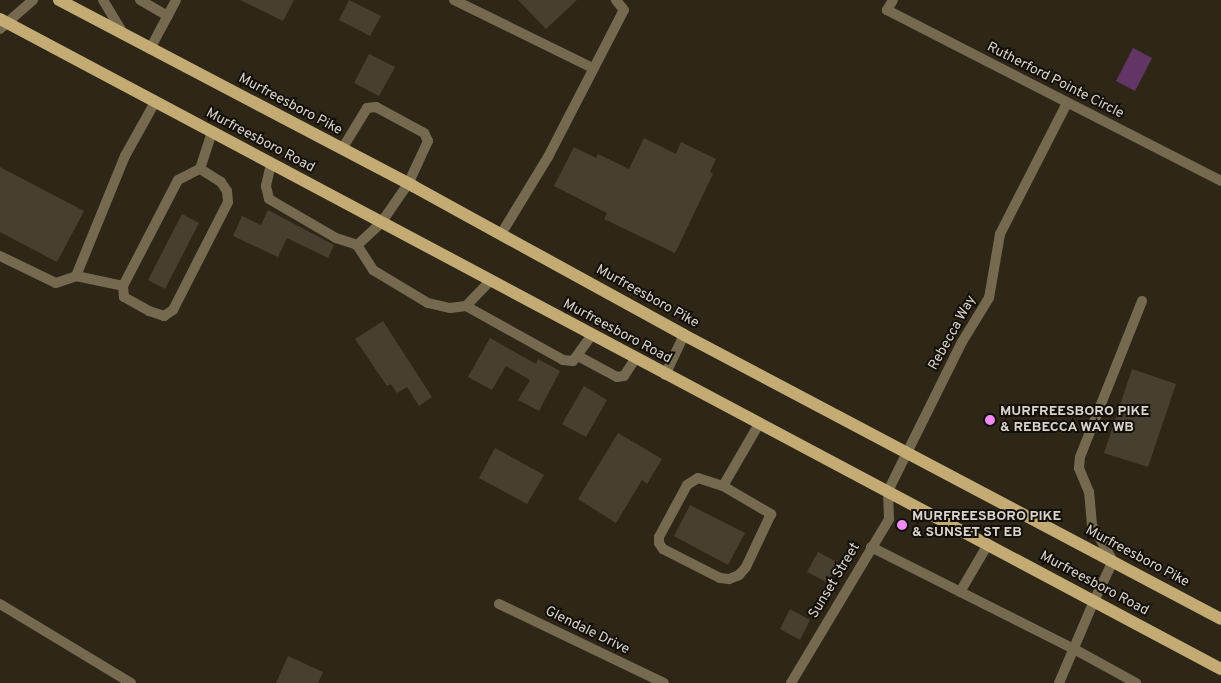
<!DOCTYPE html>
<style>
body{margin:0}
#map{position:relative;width:1221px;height:683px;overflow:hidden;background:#2e2718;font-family:Overpass,sans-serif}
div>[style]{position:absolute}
.water>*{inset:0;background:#623564}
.building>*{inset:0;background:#474031}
.lane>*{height:10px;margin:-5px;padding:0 5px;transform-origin:5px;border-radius:5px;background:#756a4f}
.street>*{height:10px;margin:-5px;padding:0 5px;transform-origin:5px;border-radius:5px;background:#756a4f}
.primary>*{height:12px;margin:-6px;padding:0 6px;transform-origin:6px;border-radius:6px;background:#c3ab73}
.dots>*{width:14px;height:14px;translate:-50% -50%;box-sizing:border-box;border:2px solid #13100a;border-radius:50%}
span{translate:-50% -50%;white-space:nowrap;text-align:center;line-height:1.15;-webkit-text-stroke:4px #13100a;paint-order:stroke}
.street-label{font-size:14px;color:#d9d4cb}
.poi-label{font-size:14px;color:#d9d4cb;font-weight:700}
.left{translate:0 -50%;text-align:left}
</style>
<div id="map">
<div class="water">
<div style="clip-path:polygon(1133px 48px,1152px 58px,1135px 91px,1116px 81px)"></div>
</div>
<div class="building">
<div style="clip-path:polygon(240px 0,294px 0,283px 21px)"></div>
<div style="clip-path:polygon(349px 0,381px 16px,370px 36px,339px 20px)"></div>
<div style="clip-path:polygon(518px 0,577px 0,546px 29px)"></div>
<div style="clip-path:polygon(369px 54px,395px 67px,379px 96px,354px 83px)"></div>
<div style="clip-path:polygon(644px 138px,676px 154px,681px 142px,716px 159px,710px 172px,713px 174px,675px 253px,604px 219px,607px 213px,554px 186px,574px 147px,596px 158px,598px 154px,629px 169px)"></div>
<div style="clip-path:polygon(0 167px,84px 211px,57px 262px,0 232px)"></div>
<div style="clip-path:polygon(268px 210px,334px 245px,328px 258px,287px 238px,278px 257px,233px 236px,242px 216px,261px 225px)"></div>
<div style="clip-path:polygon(182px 214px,199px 223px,165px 289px,148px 280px)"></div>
<div style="clip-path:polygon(383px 321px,432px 397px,419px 406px,407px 387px,397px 393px,391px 384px,387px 386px,355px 339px)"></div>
<div style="clip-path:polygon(490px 338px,536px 364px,538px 359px,560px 371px,539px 411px,518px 400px,530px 380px,506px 366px,492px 390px,468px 377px)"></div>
<div style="clip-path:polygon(1132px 369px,1176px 384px,1148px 467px,1104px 453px)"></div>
<div style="clip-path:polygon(584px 386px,607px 400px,586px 437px,562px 424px)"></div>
<div style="clip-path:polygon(618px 433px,662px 459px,647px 484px,642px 480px,616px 523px,578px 499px)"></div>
<div style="clip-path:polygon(495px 448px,544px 475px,527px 504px,479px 478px)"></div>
<div style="clip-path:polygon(690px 505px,745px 533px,728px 565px,674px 536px)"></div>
<div style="clip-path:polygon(818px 552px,839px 563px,828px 583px,807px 572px)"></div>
<div style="clip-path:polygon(790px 609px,810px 620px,800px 640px,780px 629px)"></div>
<div style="clip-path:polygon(288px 656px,323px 672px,318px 683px,276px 683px)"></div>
</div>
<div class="lane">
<div style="left:140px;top:0;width:32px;rotate:30deg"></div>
<div style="left:454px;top:0;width:155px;rotate:26.1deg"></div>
<div style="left:150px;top:49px;width:55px;rotate:-62deg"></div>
<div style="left:342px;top:149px;width:48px;rotate:-58.6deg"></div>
<div style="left:367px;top:108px;width:9px;rotate:-6deg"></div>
<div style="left:376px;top:107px;width:55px;rotate:28.4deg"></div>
<div style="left:424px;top:133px;width:9px;rotate:63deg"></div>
<div style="left:428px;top:141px;width:47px;rotate:114.9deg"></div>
<div style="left:408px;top:184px;width:47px;rotate:124.7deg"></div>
<div style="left:381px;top:223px;width:33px;rotate:137deg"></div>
<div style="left:271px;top:164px;width:23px;rotate:103deg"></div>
<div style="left:266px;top:186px;width:13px;rotate:77deg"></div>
<div style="left:269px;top:199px;width:78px;rotate:30.2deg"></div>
<div style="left:336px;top:238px;width:22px;rotate:18deg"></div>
<div style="left:357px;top:245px;width:30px;rotate:57deg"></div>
<div style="left:373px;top:270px;width:64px;rotate:31deg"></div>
<div style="left:428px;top:303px;width:23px;rotate:13deg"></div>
<div style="left:450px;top:308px;width:16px;rotate:-7deg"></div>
<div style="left:466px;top:306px;width:35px;rotate:-46deg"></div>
<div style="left:501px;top:234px;width:90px;rotate:-58.6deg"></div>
<div style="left:548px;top:157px;width:165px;rotate:-62.7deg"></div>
<div style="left:624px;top:10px;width:13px;rotate:-129deg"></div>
<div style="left:0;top:256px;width:62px;rotate:25.7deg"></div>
<div style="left:56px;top:283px;width:21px;rotate:-19deg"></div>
<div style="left:76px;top:276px;width:48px;rotate:12deg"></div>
<div style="left:123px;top:286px;width:119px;rotate:-62.6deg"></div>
<div style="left:178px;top:180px;width:25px;rotate:-27deg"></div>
<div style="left:200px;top:169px;width:38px;rotate:-72deg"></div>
<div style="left:76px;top:276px;width:130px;rotate:-67.8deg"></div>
<div style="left:125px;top:156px;width:62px;rotate:-60.9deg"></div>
<div style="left:123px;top:286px;width:11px;rotate:85deg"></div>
<div style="left:124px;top:297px;width:29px;rotate:29deg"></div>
<div style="left:149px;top:311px;width:16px;rotate:18deg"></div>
<div style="left:164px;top:316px;width:11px;rotate:-34deg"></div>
<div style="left:173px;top:310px;width:121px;rotate:-63deg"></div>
<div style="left:228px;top:202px;width:11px;rotate:-95deg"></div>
<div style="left:227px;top:191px;width:11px;rotate:-124deg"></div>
<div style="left:221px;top:182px;width:25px;rotate:-148deg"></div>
<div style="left:466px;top:306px;width:111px;rotate:29.1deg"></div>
<div style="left:563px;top:360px;width:10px;rotate:6deg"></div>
<div style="left:573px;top:361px;width:31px;rotate:-54deg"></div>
<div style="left:578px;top:356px;width:44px;rotate:28.3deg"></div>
<div style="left:617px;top:377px;width:7px;rotate:-8deg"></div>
<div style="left:624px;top:376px;width:20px;rotate:-57deg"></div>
<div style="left:665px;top:375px;width:44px;rotate:-64.6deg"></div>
<div style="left:698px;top:478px;width:26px;rotate:18deg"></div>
<div style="left:723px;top:486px;width:56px;rotate:30.3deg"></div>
<div style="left:771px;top:514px;width:59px;rotate:115.3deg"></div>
<div style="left:746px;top:567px;width:11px;rotate:131deg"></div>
<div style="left:739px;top:575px;width:11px;rotate:158deg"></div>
<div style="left:729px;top:579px;width:9px;rotate:-174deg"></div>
<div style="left:720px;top:578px;width:64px;rotate:-153deg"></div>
<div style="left:663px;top:549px;width:7px;rotate:-124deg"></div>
<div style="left:659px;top:543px;width:6px;rotate:-90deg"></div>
<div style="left:659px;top:537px;width:59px;rotate:-61.7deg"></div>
<div style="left:687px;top:485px;width:13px;rotate:-32deg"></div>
<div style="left:723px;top:486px;width:72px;rotate:-59.9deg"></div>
<div style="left:871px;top:547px;width:227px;rotate:26.7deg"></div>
<div style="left:1074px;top:649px;width:71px;rotate:28.7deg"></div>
<div style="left:960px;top:592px;width:56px;rotate:-59.7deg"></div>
<div style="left:1094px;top:601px;width:44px;rotate:-64.6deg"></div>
<div style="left:1113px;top:561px;width:42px;rotate:-120.3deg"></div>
<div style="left:1092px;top:525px;width:33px;rotate:-95deg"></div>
<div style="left:1089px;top:492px;width:26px;rotate:-113deg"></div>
<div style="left:1079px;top:468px;width:11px;rotate:-85deg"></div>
<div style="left:1080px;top:457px;width:168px;rotate:-68.3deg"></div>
<div style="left:0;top:604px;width:153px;rotate:31.1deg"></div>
</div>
<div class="street">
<div style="left:103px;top:0;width:41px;rotate:59deg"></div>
<div style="left:893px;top:0;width:12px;rotate:121deg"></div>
<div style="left:887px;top:10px;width:375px;rotate:27.1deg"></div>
<div style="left:0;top:29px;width:44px;rotate:-41.3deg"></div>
<div style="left:499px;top:604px;width:183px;rotate:25.6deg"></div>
<div style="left:791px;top:683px;width:191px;rotate:-59.1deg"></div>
<div style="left:889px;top:519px;width:28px;rotate:-92deg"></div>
<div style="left:888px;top:491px;width:166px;rotate:-63.6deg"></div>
<div style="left:962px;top:342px;width:52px;rotate:-58.5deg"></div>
<div style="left:989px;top:298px;width:65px;rotate:-80.2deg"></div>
<div style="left:1000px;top:234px;width:147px;rotate:-62.9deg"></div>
<div style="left:1059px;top:683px;width:89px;rotate:-66.9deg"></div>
</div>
<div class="primary">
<div style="left:59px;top:0;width:400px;rotate:27.7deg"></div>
<div style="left:413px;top:186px;width:309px;rotate:28.8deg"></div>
<div style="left:684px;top:335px;width:607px;rotate:27.87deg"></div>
<div style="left:0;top:19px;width:1383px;rotate:28.03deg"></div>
</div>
<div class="dots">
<div style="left:990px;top:420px;background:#f08bf5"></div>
<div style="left:902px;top:525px;background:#f08bf5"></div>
</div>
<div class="street-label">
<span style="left:1055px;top:81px;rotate:27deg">Rutherford Pointe Circle</span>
<span style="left:290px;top:105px;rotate:28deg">Murfreesboro Pike</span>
<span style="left:260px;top:141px;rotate:28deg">Murfreesboro Road</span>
<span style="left:647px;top:297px;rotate:29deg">Murfreesboro Pike</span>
<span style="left:617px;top:332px;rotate:28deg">Murfreesboro Road</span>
<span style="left:953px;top:333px;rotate:-61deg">Rebecca Way</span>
<span style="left:1137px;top:557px;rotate:28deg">Murfreesboro Pike</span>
<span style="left:835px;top:581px;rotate:-59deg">Sunset Street</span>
<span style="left:1094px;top:584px;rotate:28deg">Murfreesboro Road</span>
<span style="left:587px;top:631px;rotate:26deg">Glendale Drive</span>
</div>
<div class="poi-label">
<span class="left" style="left:1000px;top:420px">MURFREESBORO PIKE<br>&amp; REBECCA WAY WB</span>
<span class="left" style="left:912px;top:525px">MURFREESBORO PIKE<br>&amp; SUNSET ST EB</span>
</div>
</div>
